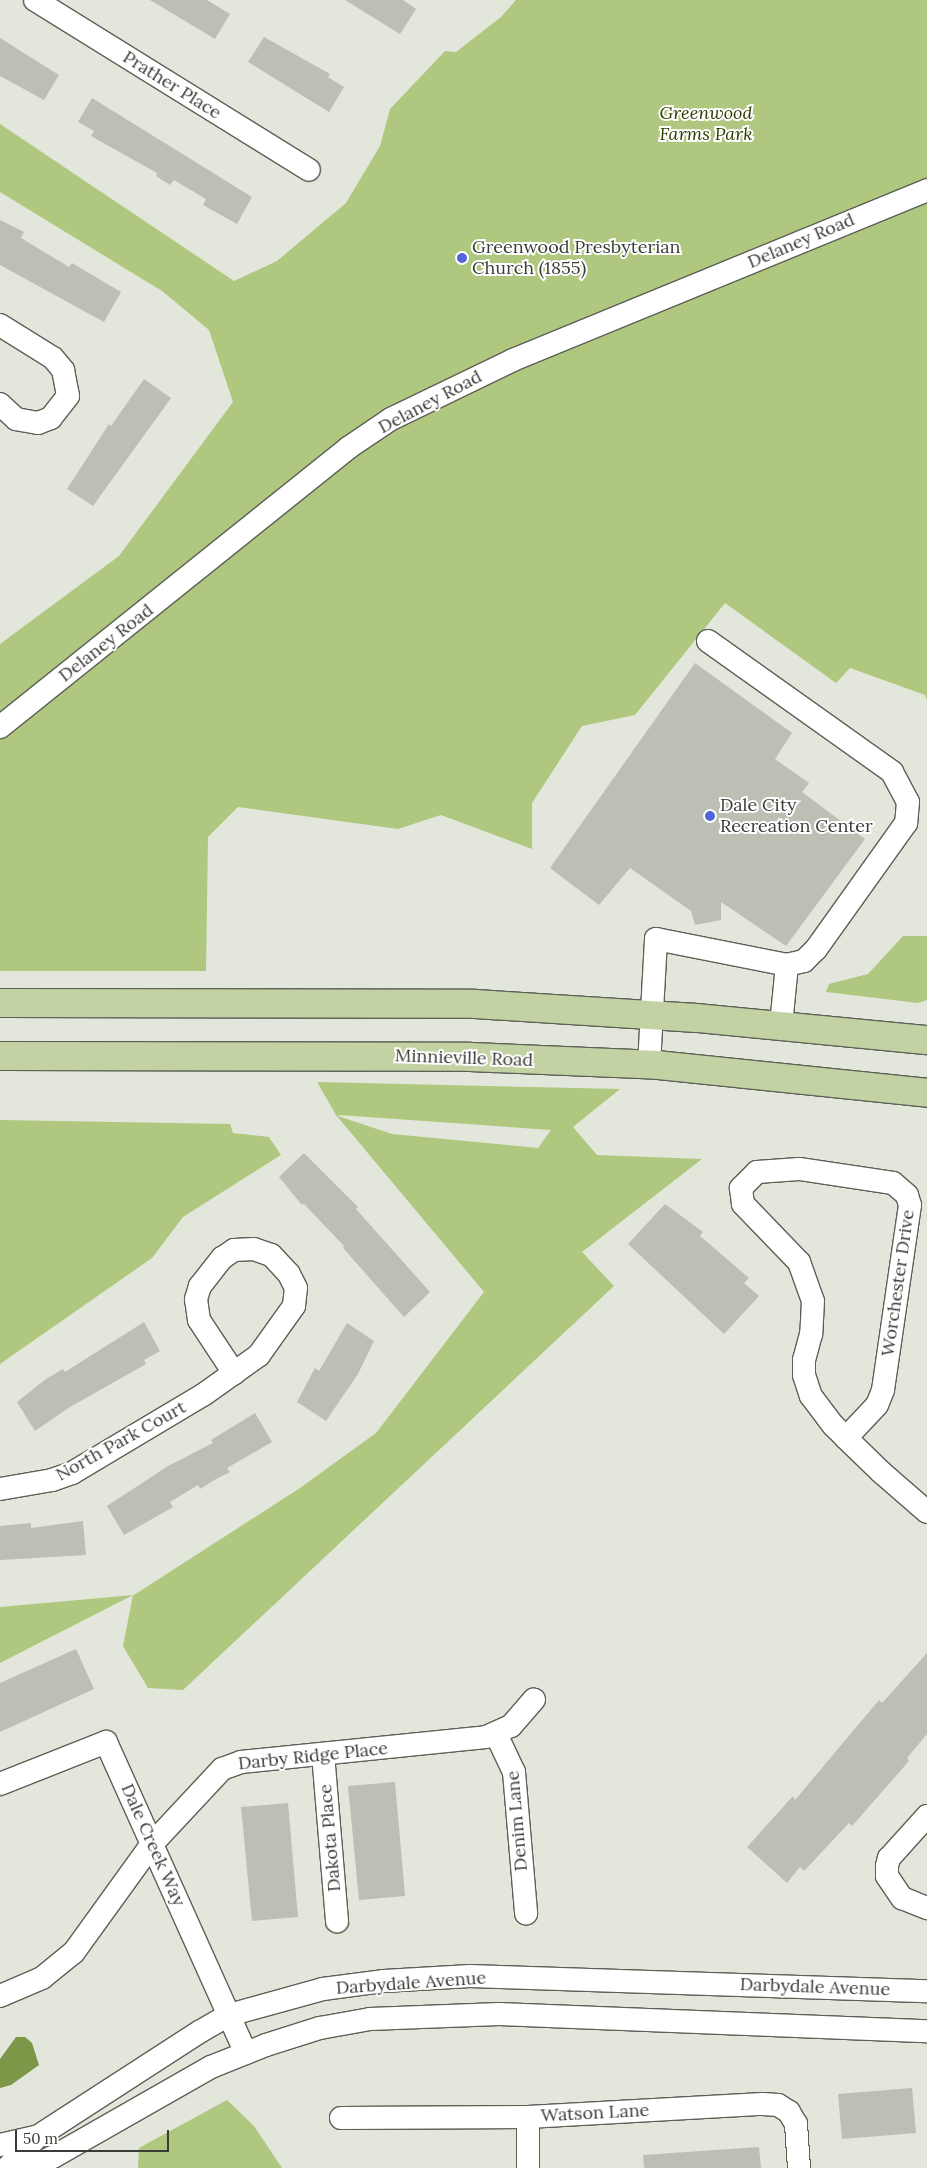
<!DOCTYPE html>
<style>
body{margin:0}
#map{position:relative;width:927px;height:2168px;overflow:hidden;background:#e3e7db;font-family:Lora,serif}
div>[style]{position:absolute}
.green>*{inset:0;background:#afc77e}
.water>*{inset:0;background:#7e9647}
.building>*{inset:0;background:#bbbfb4}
.roads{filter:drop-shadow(1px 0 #5c6056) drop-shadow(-1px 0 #5c6056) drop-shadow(0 1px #5c6056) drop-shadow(0 -1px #5c6056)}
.minor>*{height:22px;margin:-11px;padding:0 11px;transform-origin:11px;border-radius:11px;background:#fff}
.major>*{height:28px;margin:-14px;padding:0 14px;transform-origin:14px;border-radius:14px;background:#c3d2a3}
.dots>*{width:14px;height:14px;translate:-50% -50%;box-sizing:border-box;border:2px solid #fff;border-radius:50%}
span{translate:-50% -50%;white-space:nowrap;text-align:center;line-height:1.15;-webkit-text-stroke:4px #fff;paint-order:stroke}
.street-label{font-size:18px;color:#3a3c37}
.park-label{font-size:18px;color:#2e3c00;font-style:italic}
.poi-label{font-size:18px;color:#3a3c37}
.left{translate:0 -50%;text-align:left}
.scale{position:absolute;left:15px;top:2130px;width:154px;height:22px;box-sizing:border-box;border:2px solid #3a3c37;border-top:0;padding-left:6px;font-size:15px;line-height:18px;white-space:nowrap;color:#3a3c37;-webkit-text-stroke:4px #fff;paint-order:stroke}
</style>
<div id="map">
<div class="green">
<div style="clip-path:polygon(516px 0,927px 0,927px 700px,925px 695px,850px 668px,836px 683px,725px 603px,635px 715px,582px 726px,532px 803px,532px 849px,441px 815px,398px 829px,238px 807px,208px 837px,206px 971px,0 971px,0 644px,119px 556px,233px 402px,209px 330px,162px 291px,0 192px,0 124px,234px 281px,277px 261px,346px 203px,380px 146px,390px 109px,445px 51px,456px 52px,501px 17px)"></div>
<div style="clip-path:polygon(903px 936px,927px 936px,927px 1000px,918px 1003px,826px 992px,829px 984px,868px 974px)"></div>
<div style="clip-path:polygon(evenodd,317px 1082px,620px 1089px,573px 1127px,597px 1155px,702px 1159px,582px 1252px,614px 1286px,183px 1690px,148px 1688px,123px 1646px,133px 1595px,0 1663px,0 1607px,134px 1595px,300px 1488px,376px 1433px,484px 1292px,336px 1115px,317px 1082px,338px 1116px,339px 1115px,551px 1130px,538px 1148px,392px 1134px,338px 1116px)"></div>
<div style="clip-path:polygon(0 1120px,230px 1124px,233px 1133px,269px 1137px,281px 1155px,183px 1217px,152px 1258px,0 1364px)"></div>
<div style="clip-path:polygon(227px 2100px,254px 2126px,282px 2168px,138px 2168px,139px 2148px)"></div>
</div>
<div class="water">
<div style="clip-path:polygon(16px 2037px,25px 2037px,32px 2043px,39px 2065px,11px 2085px,0 2088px,0 2059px)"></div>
</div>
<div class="building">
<div style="clip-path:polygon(150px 0,207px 0,230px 14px,215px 39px)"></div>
<div style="clip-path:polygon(345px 0,403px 0,416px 9px,400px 34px)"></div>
<div style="clip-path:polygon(264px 37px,330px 74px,328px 77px,344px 87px,329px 112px,248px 62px)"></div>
<div style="clip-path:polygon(0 38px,59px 75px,44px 100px,0 76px)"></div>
<div style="clip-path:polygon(92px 98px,252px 197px,237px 224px,203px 205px,206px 199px,174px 180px,170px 185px,156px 176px,157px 173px,91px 136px,94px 131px,78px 122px)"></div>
<div style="clip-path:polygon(0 220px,24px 232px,21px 238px,69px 267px,72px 263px,121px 292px,104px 322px,0 265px)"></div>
<div style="clip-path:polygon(144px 379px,171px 398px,93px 506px,67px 489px,109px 424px,111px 426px)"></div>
<div style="clip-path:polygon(695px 663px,792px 733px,775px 759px,809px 783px,802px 792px,865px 839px,786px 946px,721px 902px,721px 920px,695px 925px,691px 911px,630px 868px,599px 905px,550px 868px)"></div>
<div style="clip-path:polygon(304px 1153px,358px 1207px,356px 1209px,430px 1292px,404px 1317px,343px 1248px,344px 1246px,304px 1204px,302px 1205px,279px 1177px)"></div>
<div style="clip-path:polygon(665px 1204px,703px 1232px,700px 1236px,749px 1278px,744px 1283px,759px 1296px,724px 1334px,628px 1244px)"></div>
<div style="clip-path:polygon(144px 1322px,160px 1351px,144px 1360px,146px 1364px,70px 1407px,35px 1431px,17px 1402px,46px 1379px,63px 1369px,65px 1372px)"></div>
<div style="clip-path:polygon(347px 1323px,374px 1341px,358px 1374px,326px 1421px,297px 1402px,315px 1368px,319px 1371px)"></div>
<div style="clip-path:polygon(255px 1413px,272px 1442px,227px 1468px,230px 1472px,216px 1479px,200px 1489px,198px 1485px,170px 1502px,173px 1507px,124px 1535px,107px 1506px,168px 1466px,213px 1443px,211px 1440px)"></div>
<div style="clip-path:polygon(83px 1521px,86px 1555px,0 1560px,0 1526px,31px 1523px,31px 1528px)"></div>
<div style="clip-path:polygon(76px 1649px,94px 1689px,0 1732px,0 1683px)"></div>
<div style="clip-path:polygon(927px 1653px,927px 1734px,907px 1758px,909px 1761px,852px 1826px,849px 1823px,804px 1871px,800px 1867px,787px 1883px,747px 1847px,793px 1796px,795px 1800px,879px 1700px,882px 1703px)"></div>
<div style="clip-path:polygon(395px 1782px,405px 1896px,359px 1900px,348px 1786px)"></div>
<div style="clip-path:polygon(288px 1803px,298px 1917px,252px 1921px,241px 1807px)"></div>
<div style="clip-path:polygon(912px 2088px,916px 2133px,842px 2139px,838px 2094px)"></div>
<div style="clip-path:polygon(759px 2147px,761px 2168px,644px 2168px,643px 2155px)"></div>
</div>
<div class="roads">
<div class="minor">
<div style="left:35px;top:0;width:322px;rotate:31.8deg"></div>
<div style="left:0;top:325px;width:62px;rotate:31.9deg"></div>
<div style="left:53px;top:358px;width:16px;rotate:50deg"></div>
<div style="left:63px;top:370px;width:26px;rotate:79deg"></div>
<div style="left:68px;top:396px;width:28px;rotate:128deg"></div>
<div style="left:51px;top:418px;width:14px;rotate:159deg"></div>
<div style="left:38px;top:423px;width:22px;rotate:-170deg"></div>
<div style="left:16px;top:419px;width:22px;rotate:-137deg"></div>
<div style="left:708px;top:641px;width:226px;rotate:35.4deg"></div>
<div style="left:892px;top:772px;width:34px;rotate:62deg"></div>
<div style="left:908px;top:802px;width:21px;rotate:95deg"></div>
<div style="left:906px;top:823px;width:155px;rotate:125.5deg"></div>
<div style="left:816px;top:949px;width:17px;rotate:135deg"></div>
<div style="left:804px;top:961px;width:17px;rotate:167deg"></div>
<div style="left:0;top:727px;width:446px;rotate:-38.7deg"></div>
<div style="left:348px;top:448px;width:52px;rotate:-34deg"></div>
<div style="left:391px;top:419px;width:136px;rotate:-25.8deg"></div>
<div style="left:513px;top:360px;width:448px;rotate:-22.3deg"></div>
<div style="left:649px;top:1065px;width:126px;rotate:-86.8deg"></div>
<div style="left:656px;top:939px;width:134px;rotate:11.2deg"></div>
<div style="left:787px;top:965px;width:60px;rotate:95.7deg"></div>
<div style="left:846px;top:1438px;width:45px;rotate:-46.8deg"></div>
<div style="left:877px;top:1405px;width:16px;rotate:-68deg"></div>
<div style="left:883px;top:1390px;width:187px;rotate:-81.7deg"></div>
<div style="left:910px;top:1205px;width:10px;rotate:-107deg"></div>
<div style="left:907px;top:1195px;width:18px;rotate:-139deg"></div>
<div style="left:893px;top:1183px;width:95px;rotate:-171.5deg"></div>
<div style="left:799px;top:1169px;width:42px;rotate:175.9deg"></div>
<div style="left:757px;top:1172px;width:23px;rotate:135deg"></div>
<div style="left:741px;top:1188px;width:16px;rotate:83deg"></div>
<div style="left:743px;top:1204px;width:81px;rotate:46deg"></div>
<div style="left:799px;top:1262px;width:41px;rotate:70.3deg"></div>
<div style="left:813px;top:1301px;width:33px;rotate:93deg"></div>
<div style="left:811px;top:1334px;width:27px;rotate:105deg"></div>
<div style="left:804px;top:1360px;width:15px;rotate:90deg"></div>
<div style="left:804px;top:1375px;width:22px;rotate:72deg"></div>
<div style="left:811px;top:1396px;width:36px;rotate:53deg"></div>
<div style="left:833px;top:1425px;width:18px;rotate:45deg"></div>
<div style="left:846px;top:1438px;width:49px;rotate:44.2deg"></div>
<div style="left:881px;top:1472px;width:61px;rotate:41deg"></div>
<div style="left:0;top:1489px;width:53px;rotate:-9.8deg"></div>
<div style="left:52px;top:1480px;width:21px;rotate:-19deg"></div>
<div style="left:72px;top:1473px;width:152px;rotate:-30.8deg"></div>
<div style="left:203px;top:1395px;width:69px;rotate:-35.5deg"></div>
<div style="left:259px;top:1355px;width:60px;rotate:-54.5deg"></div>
<div style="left:294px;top:1306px;width:18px;rotate:-84deg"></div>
<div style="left:296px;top:1288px;width:16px;rotate:-117deg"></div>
<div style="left:289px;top:1274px;width:26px;rotate:-133deg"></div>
<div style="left:271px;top:1255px;width:18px;rotate:-161deg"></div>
<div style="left:254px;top:1249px;width:20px;rotate:177deg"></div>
<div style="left:234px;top:1250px;width:14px;rotate:146deg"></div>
<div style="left:222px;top:1258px;width:36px;rotate:128deg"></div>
<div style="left:200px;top:1286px;width:14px;rotate:107deg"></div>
<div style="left:196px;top:1299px;width:21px;rotate:82deg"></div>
<div style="left:199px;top:1320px;width:64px;rotate:56.6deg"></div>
<div style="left:496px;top:1734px;width:42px;rotate:64.7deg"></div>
<div style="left:514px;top:1772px;width:142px;rotate:85.1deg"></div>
<div style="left:323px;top:1754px;width:168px;rotate:85.2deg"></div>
<div style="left:0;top:1784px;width:114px;rotate:-21.6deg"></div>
<div style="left:106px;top:1742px;width:341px;rotate:65.8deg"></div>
<div style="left:927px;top:1816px;width:57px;rotate:132.1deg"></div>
<div style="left:889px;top:1858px;width:8px;rotate:104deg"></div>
<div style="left:887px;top:1866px;width:10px;rotate:90deg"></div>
<div style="left:887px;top:1876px;width:27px;rotate:56deg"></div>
<div style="left:902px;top:1898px;width:27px;rotate:22deg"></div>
<div style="left:0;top:1996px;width:46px;rotate:-23.2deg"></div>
<div style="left:42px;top:1978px;width:41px;rotate:-39.1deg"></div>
<div style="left:74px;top:1952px;width:133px;rotate:-54.2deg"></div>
<div style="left:152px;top:1844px;width:103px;rotate:-47deg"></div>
<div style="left:222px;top:1769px;width:20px;rotate:-20deg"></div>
<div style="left:241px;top:1762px;width:246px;rotate:-5.8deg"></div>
<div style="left:486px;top:1737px;width:27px;rotate:-24deg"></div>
<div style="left:511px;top:1726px;width:35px;rotate:-49deg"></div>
<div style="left:528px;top:2117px;width:51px;rotate:90deg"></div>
<div style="left:341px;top:2118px;width:187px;rotate:-0.3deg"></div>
<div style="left:528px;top:2117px;width:235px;rotate:-3.2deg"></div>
<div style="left:763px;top:2104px;width:15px;rotate:4deg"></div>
<div style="left:778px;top:2105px;width:13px;rotate:32deg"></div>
<div style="left:789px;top:2112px;width:14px;rotate:60deg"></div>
<div style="left:796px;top:2124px;width:44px;rotate:86.1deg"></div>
<div style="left:0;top:2145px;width:37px;rotate:-13deg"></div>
<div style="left:7px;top:2168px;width:43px;rotate:-45.9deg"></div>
<div style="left:37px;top:2137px;width:195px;rotate:-32.9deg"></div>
<div style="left:201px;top:2031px;width:32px;rotate:-30deg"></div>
<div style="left:229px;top:2015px;width:98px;rotate:-15.5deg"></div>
<div style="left:323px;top:1989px;width:62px;rotate:-7.5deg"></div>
<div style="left:384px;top:1981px;width:86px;rotate:-3.3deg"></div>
<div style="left:470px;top:1976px;width:457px;rotate:1.9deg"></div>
<div style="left:28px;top:2168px;width:27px;rotate:-24deg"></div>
<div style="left:53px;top:2157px;width:182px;rotate:-29.7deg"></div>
<div style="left:211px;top:2067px;width:59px;rotate:-21.8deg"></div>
<div style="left:266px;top:2045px;width:57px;rotate:-17.5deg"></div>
<div style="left:320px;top:2028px;width:51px;rotate:-10.2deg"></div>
<div style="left:370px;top:2019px;width:129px;rotate:-2.2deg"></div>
<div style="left:499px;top:2014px;width:428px;rotate:2.3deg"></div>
</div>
<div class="major">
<div style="left:0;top:1003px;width:475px;rotate:0.1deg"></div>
<div style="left:475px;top:1004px;width:222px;rotate:3.6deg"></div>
<div style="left:697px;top:1018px;width:231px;rotate:5.5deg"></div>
<div style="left:0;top:1056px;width:470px;rotate:0.1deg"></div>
<div style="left:470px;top:1057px;width:188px;rotate:2.4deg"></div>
<div style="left:658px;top:1065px;width:270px;rotate:5.9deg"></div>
</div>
</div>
<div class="dots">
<div style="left:462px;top:258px;background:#5363d9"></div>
<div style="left:710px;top:816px;background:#5363d9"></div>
</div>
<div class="street-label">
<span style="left:172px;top:85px;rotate:32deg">Prather Place</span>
<span style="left:801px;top:241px;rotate:-23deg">Delaney Road</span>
<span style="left:430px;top:402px;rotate:-28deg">Delaney Road</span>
<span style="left:106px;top:643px;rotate:-38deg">Delaney Road</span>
<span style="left:464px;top:1058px;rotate:2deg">Minnieville Road</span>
<span style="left:898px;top:1283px;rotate:-82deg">Worchester Drive</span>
<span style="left:121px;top:1441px;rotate:-29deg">North Park Court</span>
<span style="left:313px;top:1756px;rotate:-6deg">Darby Ridge Place</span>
<span style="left:517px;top:1821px;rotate:-95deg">Denim Lane</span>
<span style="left:330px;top:1838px;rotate:-95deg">Dakota Place</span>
<span style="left:153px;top:1845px;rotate:66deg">Dale Creek Way</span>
<span style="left:411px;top:1983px;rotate:-4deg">Darbydale Avenue</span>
<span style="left:815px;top:1987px;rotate:2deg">Darbydale Avenue</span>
<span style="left:595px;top:2113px;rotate:-3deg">Watson Lane</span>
</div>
<div class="park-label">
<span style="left:706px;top:124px">Greenwood<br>Farms Park</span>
</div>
<div class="poi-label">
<span class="left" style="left:472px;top:258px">Greenwood Presbyterian<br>Church (1855)</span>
<span class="left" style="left:720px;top:816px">Dale City<br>Recreation Center</span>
</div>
<div class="scale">50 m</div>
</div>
